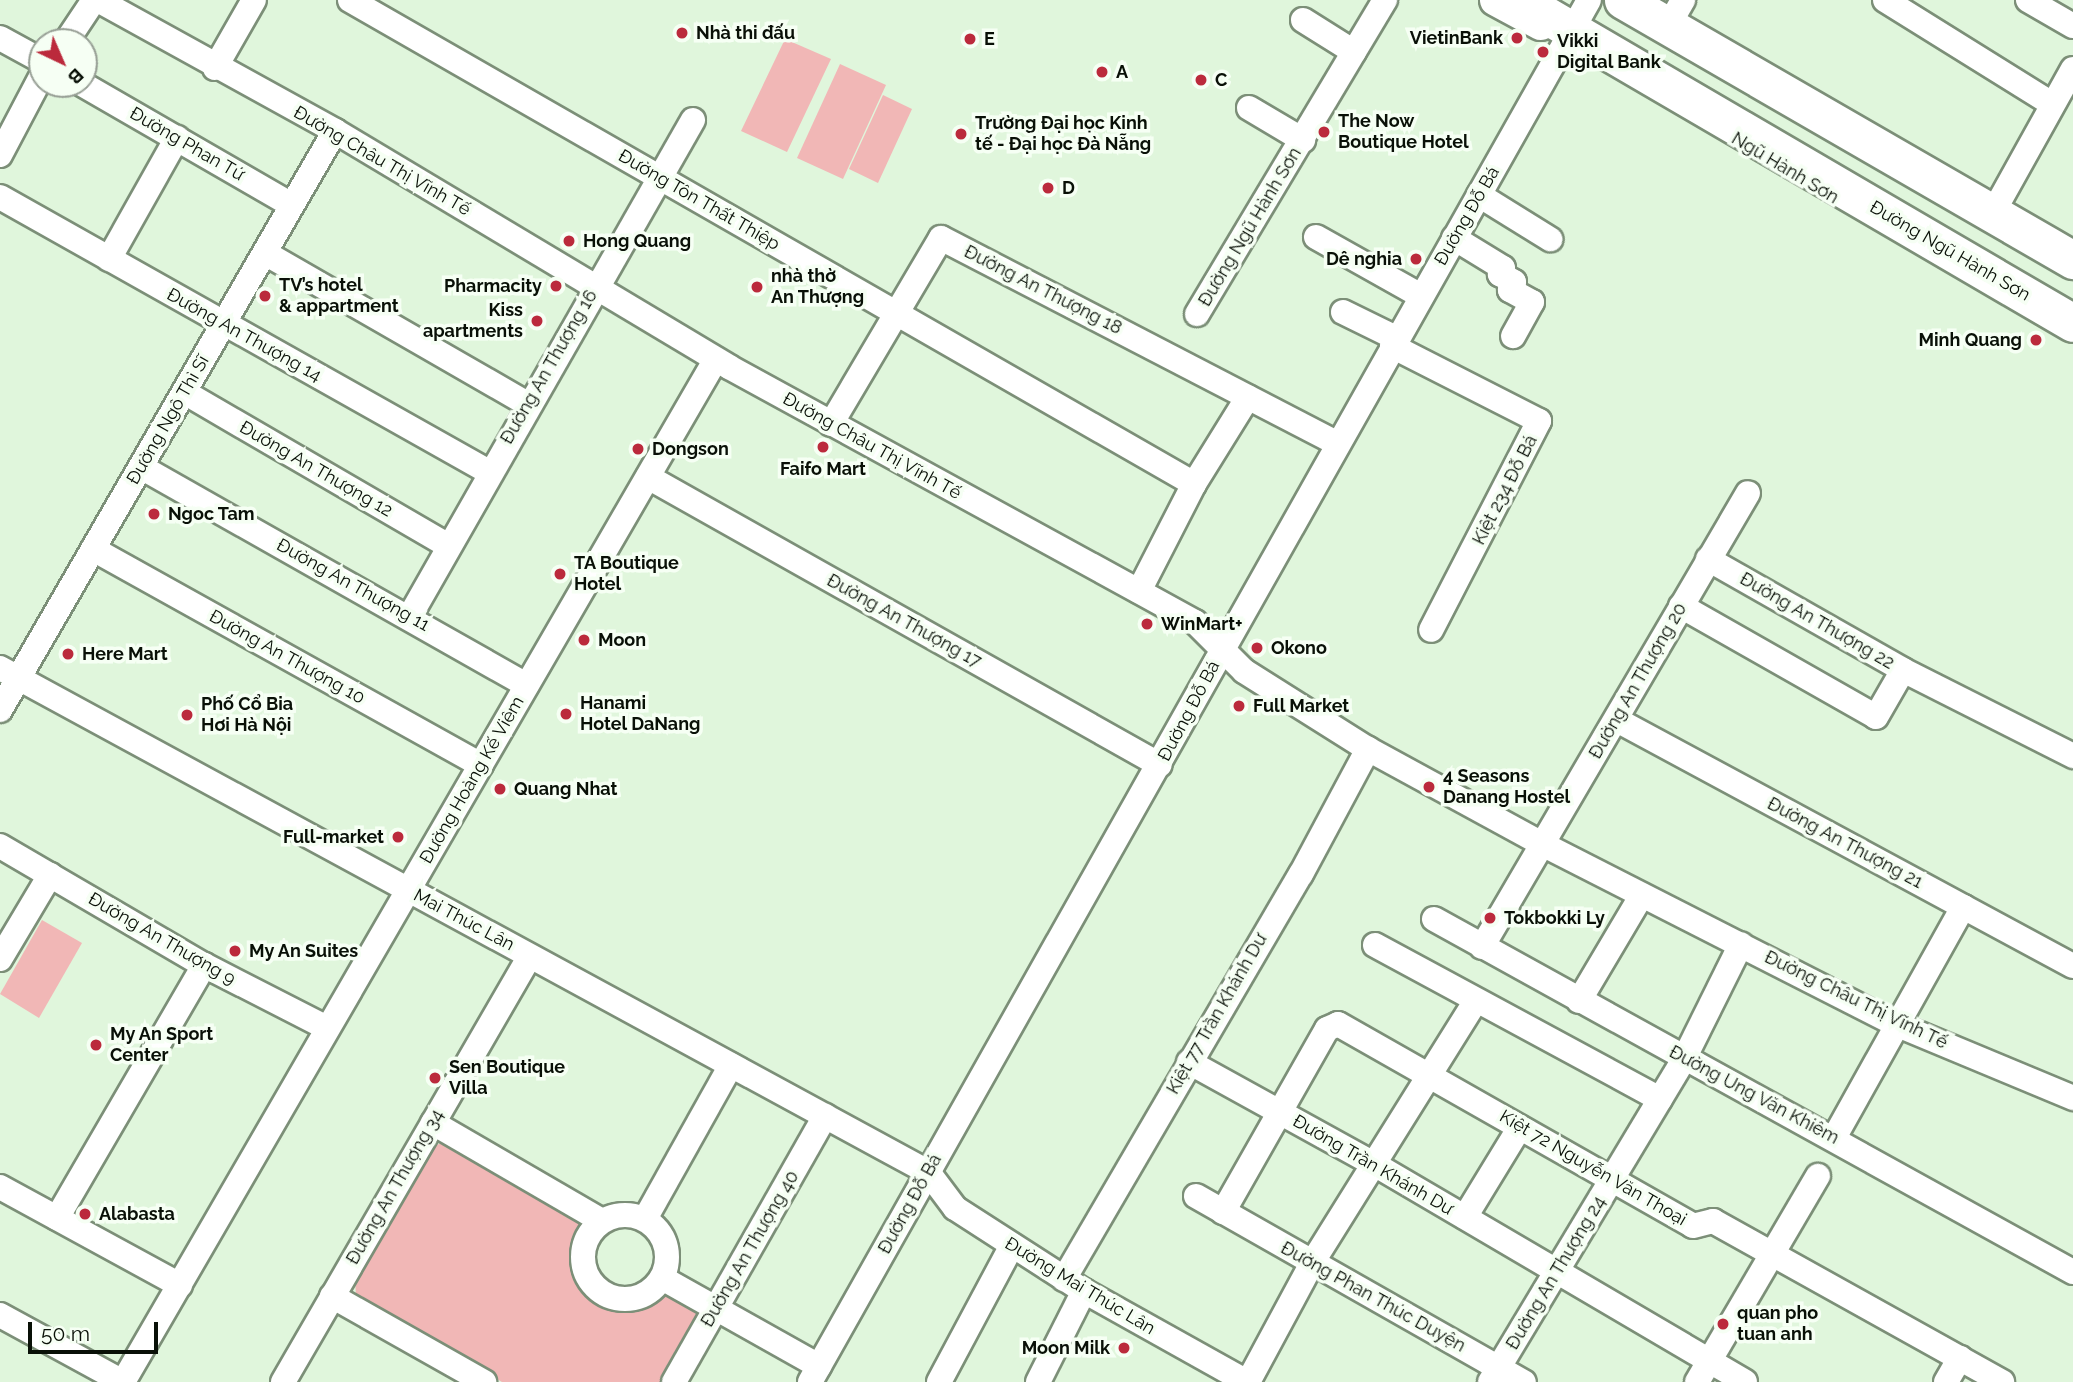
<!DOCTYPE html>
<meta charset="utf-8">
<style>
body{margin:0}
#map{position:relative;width:2073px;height:1382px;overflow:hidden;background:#e0f6dc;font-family:Raleway,sans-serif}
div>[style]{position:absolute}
.green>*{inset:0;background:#f1b7b6}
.roads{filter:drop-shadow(2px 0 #7c8f78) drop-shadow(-2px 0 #7c8f78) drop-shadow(0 2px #7c8f78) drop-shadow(0 -2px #7c8f78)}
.minor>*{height:24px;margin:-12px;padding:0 12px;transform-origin:12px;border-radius:12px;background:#fff}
.minor>.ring{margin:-12px;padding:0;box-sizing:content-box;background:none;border:24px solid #fff;border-radius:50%}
.major>*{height:32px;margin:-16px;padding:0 16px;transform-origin:16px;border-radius:16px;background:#fff}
.highway>*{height:37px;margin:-18.5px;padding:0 18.5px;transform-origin:18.5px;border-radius:18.5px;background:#fff}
.dots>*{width:19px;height:19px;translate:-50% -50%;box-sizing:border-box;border:4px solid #f6fff4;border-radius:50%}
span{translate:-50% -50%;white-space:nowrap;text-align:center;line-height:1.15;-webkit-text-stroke:7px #f6fff4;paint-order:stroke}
.poi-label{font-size:18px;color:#091007;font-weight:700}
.left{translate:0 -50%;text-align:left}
.right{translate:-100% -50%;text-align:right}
.street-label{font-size:18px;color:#091007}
.north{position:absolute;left:28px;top:28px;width:70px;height:70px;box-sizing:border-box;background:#f6fff4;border:2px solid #979f95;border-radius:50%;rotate:136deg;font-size:19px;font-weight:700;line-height:28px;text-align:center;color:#091007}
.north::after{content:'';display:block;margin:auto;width:24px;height:32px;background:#bb2a3c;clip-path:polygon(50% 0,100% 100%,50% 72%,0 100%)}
.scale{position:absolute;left:28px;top:1322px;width:130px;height:32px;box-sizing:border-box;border:4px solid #091007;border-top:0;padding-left:9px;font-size:21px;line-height:24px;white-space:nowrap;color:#091007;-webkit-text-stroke:5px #f6fff4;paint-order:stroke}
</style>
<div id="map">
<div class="green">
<div style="clip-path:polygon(785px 39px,831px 59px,787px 152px,741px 131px)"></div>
<div style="clip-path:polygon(840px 64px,886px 85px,843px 179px,797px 158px)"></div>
<div style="clip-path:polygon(883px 95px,912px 109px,878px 183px,849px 169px)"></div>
<div style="clip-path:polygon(42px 920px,82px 943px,39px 1018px,0 994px)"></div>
<div style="clip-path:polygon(443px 1142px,581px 1214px,574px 1255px,578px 1275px,593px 1295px,613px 1307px,630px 1308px,671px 1295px,695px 1306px,701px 1319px,663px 1382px,502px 1382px,356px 1297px,355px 1279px,431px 1148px)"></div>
</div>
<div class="roads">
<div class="minor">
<div style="left:98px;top:0;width:271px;rotate:28.9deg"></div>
<div style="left:335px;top:131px;width:459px;rotate:30.9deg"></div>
<div style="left:729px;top:367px;width:531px;rotate:28.69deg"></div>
<div style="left:1195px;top:622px;width:69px;rotate:45deg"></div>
<div style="left:1244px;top:671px;width:146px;rotate:32.2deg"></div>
<div style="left:1368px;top:749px;width:200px;rotate:28.6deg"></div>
<div style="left:1544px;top:845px;width:397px;rotate:27deg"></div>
<div style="left:1898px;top:1025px;width:190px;rotate:22.6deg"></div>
<div style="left:350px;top:0;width:973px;rotate:29.83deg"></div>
<div style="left:1885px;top:0;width:197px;rotate:31.9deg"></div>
<div style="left:2028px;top:0;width:52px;rotate:30deg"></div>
<div style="left:1675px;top:14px;width:16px;rotate:-60deg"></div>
<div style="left:1303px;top:20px;width:60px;rotate:32.1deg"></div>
<div style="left:0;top:38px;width:48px;rotate:28.7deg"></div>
<div style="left:66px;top:42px;width:50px;rotate:-56.3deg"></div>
<div style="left:215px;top:68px;width:78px;rotate:-60.2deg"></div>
<div style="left:82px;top:84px;width:242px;rotate:30deg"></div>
<div style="left:1249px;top:108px;width:63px;rotate:30.7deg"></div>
<div style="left:0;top:155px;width:90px;rotate:-62.3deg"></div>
<div style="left:1479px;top:195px;width:84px;rotate:31.8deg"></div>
<div style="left:0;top:197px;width:561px;rotate:29.35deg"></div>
<div style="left:2000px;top:200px;width:150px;rotate:-60.9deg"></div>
<div style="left:1316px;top:237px;width:120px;rotate:29.3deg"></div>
<div style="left:1454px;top:238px;width:57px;rotate:31.5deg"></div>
<div style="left:1503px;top:268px;width:7px;rotate:117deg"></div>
<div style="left:1500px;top:274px;width:16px;rotate:30deg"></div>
<div style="left:1514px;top:282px;width:9px;rotate:117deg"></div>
<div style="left:1510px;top:290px;width:25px;rotate:29deg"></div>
<div style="left:1532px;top:302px;width:39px;rotate:119deg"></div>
<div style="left:265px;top:253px;width:303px;rotate:29.9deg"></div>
<div style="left:109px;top:259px;width:139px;rotate:-60.7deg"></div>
<div style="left:1343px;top:312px;width:59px;rotate:26.1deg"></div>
<div style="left:1197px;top:314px;width:366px;rotate:-59.1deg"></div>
<div style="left:1392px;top:346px;width:165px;rotate:27deg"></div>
<div style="left:1539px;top:421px;width:235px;rotate:117.3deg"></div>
<div style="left:184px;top:392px;width:306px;rotate:30.2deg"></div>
<div style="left:831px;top:424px;width:216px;rotate:-59.4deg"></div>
<div style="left:941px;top:238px;width:445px;rotate:27.4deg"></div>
<div style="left:141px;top:467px;width:443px;rotate:29.5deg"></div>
<div style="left:648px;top:477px;width:587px;rotate:29.36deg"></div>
<div style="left:93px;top:549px;width:444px;rotate:29.1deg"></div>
<div style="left:1708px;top:559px;width:224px;rotate:29.6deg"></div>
<div style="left:1903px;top:670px;width:191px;rotate:26.8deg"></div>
<div style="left:1139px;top:591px;width:120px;rotate:-62.8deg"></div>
<div style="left:1194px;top:484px;width:102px;rotate:-58.2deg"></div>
<div style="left:1681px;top:606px;width:224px;rotate:29.6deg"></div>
<div style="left:1876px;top:717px;width:54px;rotate:-60.1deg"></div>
<div style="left:410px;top:616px;width:571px;rotate:-60.29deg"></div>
<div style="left:0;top:668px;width:1056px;rotate:28.51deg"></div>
<div style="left:928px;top:1172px;width:45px;rotate:53.1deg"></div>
<div style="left:955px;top:1208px;width:153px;rotate:32.8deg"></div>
<div style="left:1084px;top:1291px;width:187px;rotate:29.2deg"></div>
<div style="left:0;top:710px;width:669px;rotate:-59.95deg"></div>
<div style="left:1617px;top:720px;width:518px;rotate:28.35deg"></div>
<div style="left:0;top:846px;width:236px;rotate:30.3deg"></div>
<div style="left:204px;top:965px;width:138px;rotate:27.1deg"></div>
<div style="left:1434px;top:919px;width:730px;rotate:28.92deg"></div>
<div style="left:1375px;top:945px;width:324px;rotate:28.4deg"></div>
<div style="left:1482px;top:947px;width:526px;rotate:-59.63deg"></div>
<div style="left:0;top:959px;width:98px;rotate:-59.2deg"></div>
<div style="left:1579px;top:1001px;width:123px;rotate:-59.3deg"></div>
<div style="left:1189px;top:1062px;width:211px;rotate:28.9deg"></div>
<div style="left:1374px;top:1164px;width:430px;rotate:30.4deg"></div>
<div style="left:433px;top:1123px;width:195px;rotate:30.1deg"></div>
<div style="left:1834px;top:1138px;width:265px;rotate:-60.8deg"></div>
<div style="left:0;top:1187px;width:205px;rotate:28.6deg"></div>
<div style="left:1196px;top:1196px;width:377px;rotate:29.6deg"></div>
<div style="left:1223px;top:1212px;width:210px;rotate:-60.4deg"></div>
<div style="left:1327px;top:1029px;width:12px;rotate:-24deg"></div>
<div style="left:1338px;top:1024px;width:408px;rotate:29.6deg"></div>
<div style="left:1693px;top:1226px;width:21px;rotate:-14deg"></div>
<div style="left:1713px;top:1221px;width:331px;rotate:29.1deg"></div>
<div class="ring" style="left:583px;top:1215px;width:60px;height:60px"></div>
<div style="left:1465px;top:1217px;width:105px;rotate:-58.6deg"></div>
<div style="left:57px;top:1218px;width:293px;rotate:-59.8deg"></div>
<div style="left:645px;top:1219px;width:176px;rotate:-60.8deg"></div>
<div style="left:662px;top:1278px;width:180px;rotate:29.3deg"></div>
<div style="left:1064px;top:1279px;width:469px;rotate:-59.7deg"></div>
<div style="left:1301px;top:874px;width:142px;rotate:-61.8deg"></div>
<div style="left:332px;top:1296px;width:175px;rotate:29.5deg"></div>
<div style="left:0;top:1315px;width:140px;rotate:28.6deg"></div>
<div style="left:123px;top:1382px;width:1182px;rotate:-59.9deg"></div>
<div style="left:283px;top:1382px;width:492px;rotate:-59.9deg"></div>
<div style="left:674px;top:1382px;width:306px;rotate:-60.4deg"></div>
<div style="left:810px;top:1382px;width:1586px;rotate:-60.59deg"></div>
<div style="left:939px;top:1382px;width:155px;rotate:-61.9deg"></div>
<div style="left:1038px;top:1382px;width:102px;rotate:-63.2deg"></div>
<div style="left:1248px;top:1382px;width:135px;rotate:-61.7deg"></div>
<div style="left:1312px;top:1263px;width:309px;rotate:-58deg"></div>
<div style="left:1490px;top:1382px;width:377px;rotate:-59deg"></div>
<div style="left:1684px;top:1059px;width:128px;rotate:-63.6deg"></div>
<div style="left:1697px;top:1382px;width:239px;rotate:-59.6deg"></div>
<div style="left:1946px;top:1382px;width:28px;rotate:-60deg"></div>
</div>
<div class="major">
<div style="left:1496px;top:0;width:51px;rotate:28.1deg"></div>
</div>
<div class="highway">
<div style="left:1520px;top:0;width:640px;rotate:30.29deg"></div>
<div style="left:1623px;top:0;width:520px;rotate:30.02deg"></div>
</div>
</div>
<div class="dots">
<div style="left:682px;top:33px;background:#bb2a3c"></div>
<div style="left:1517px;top:38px;background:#bb2a3c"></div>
<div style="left:970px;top:39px;background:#bb2a3c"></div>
<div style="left:1543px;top:52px;background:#bb2a3c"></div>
<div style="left:1102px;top:72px;background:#bb2a3c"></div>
<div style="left:1201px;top:80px;background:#bb2a3c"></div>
<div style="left:1324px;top:132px;background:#bb2a3c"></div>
<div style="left:961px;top:134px;background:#bb2a3c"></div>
<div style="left:1048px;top:188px;background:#bb2a3c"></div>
<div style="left:569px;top:241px;background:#bb2a3c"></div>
<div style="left:1416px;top:259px;background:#bb2a3c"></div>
<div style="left:556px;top:286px;background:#bb2a3c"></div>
<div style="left:757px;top:287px;background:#bb2a3c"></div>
<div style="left:265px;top:296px;background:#bb2a3c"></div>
<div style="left:537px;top:321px;background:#bb2a3c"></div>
<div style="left:2036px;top:340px;background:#bb2a3c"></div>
<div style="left:823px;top:447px;background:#bb2a3c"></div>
<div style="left:638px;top:449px;background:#bb2a3c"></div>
<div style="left:154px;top:514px;background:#bb2a3c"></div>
<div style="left:560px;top:574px;background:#bb2a3c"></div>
<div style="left:1147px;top:624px;background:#bb2a3c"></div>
<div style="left:584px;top:640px;background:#bb2a3c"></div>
<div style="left:1257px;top:648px;background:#bb2a3c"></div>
<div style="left:68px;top:654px;background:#bb2a3c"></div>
<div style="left:1239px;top:706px;background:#bb2a3c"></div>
<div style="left:566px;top:714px;background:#bb2a3c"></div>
<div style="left:187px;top:715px;background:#bb2a3c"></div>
<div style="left:1429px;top:787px;background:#bb2a3c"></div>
<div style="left:500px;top:789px;background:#bb2a3c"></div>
<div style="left:398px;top:837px;background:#bb2a3c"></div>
<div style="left:1490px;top:918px;background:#bb2a3c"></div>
<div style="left:235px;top:951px;background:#bb2a3c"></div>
<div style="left:96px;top:1045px;background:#bb2a3c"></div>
<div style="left:435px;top:1078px;background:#bb2a3c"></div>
<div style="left:85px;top:1214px;background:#bb2a3c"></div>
<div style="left:1723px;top:1324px;background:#bb2a3c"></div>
<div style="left:1124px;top:1348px;background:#bb2a3c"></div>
</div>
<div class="poi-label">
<span class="left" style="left:696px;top:33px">Nhà thi đấu</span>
<span class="right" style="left:1503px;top:38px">VietinBank</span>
<span class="left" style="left:984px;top:39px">E</span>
<span class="left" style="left:1557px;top:52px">Vikki<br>Digital Bank</span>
<span class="left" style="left:1116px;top:72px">A</span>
<span class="left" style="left:1215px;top:80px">C</span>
<span class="left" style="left:1338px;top:132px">The Now<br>Boutique Hotel</span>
<span class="left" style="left:975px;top:134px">Trường Đại học Kinh<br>tế - Đại học Đà Nẵng</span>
<span class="left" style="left:1062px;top:188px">D</span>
<span class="left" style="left:583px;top:241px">Hong Quang</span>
<span class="right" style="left:1402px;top:259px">Dê nghia</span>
<span class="left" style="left:771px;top:287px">nhà thờ<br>An Thượng</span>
<span class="left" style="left:279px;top:296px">TV’s hotel<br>&amp; appartment</span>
<span class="right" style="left:542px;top:286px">Pharmacity</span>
<span class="right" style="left:523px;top:321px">Kiss<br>apartments</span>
<span class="right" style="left:2022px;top:340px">Minh Quang</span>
<span class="left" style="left:652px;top:449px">Dongson</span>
<span style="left:823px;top:469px">Faifo Mart</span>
<span class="left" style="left:168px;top:514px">Ngoc Tam</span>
<span class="left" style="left:574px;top:574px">TA Boutique<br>Hotel</span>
<span class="left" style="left:1161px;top:624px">WinMart+</span>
<span class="left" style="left:598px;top:640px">Moon</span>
<span class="left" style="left:1271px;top:648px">Okono</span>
<span class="left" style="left:82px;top:654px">Here Mart</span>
<span class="left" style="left:580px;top:714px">Hanami<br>Hotel DaNang</span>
<span class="left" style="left:201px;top:715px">Phố Cổ Bia<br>Hơi Hà Nội</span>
<span class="left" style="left:1253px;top:706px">Full Market</span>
<span class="left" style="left:1443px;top:787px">4 Seasons<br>Danang Hostel</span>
<span class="left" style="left:514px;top:789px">Quang Nhat</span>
<span class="right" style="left:384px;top:837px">Full-market</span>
<span class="left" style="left:1504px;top:918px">Tokbokki Ly</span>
<span class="left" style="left:249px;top:951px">My An Suites</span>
<span class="left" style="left:110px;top:1045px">My An Sport<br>Center</span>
<span class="left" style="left:449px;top:1078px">Sen Boutique<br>Villa</span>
<span class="left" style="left:99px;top:1214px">Alabasta</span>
<span class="left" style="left:1737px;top:1324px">quan pho<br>tuan anh</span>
<span class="right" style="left:1110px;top:1348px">Moon Milk</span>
</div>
<div class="street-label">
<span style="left:187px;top:144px;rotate:30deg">Đường Phan Tứ</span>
<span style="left:382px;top:161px;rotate:30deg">Đường Châu Thị Vĩnh Tế</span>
<span style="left:1785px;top:168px;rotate:31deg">Ngũ Hành Sơn</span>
<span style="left:699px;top:200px;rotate:30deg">Đường Tôn Thất Thiệp</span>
<span style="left:1467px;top:216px;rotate:-60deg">Đường Đỗ Bá</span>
<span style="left:1250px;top:227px;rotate:-59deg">Đường Ngũ Hành Sơn</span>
<span style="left:1950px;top:251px;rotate:30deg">Đường Ngũ Hành Sơn</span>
<span style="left:1043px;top:290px;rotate:27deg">Đường An Thượng 18</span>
<span style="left:244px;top:335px;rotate:29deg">Đường An Thượng 14</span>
<span style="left:549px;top:367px;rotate:-60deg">Đường An Thượng 16</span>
<span style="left:168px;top:420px;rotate:-60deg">Đường Ngô Thì Sĩ</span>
<span style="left:872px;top:446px;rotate:29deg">Đường Châu Thị Vĩnh Tế</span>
<span style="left:316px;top:469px;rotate:30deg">Đường An Thượng 12</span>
<span style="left:1505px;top:490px;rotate:-63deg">Kiệt 234 Đỗ Bá</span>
<span style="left:353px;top:585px;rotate:29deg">Đường An Thượng 11</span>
<span style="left:904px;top:621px;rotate:29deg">Đường An Thượng 17</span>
<span style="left:1817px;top:621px;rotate:30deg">Đường An Thượng 22</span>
<span style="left:287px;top:657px;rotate:29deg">Đường An Thượng 10</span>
<span style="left:1638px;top:681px;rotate:-60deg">Đường An Thượng 20</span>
<span style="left:1189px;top:711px;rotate:-62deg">Đường Đỗ Bá</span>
<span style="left:472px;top:780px;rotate:-60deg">Đường Hoàng Kế Viêm</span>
<span style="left:1845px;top:843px;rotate:28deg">Đường An Thượng 21</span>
<span style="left:464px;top:920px;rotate:28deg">Mai Thúc Lân</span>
<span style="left:162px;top:939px;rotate:30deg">Đường An Thượng 9</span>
<span style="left:1856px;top:1000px;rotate:26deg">Đường Châu Thị Vĩnh Tế</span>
<span style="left:1217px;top:1014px;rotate:-60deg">Kiệt 77 Trần Khánh Dư</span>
<span style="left:1754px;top:1095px;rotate:28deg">Đường Ung Văn Khiêm</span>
<span style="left:1373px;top:1165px;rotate:30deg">Đường Trần Khánh Dư</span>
<span style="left:1593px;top:1168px;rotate:30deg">Kiệt 72 Nguyễn Văn Thoại</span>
<span style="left:395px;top:1187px;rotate:-60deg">Đường An Thượng 34</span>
<span style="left:910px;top:1204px;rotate:-61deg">Đường Đỗ Bá</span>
<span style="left:750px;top:1249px;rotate:-60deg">Đường An Thượng 40</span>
<span style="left:1556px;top:1273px;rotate:-59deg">Đường An Thượng 24</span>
<span style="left:1080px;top:1286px;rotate:31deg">Đường Mai Thúc Lân</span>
<span style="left:1373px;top:1297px;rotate:29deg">Đường Phan Thúc Duyện</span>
</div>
<div class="north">B</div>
<div class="scale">50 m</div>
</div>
